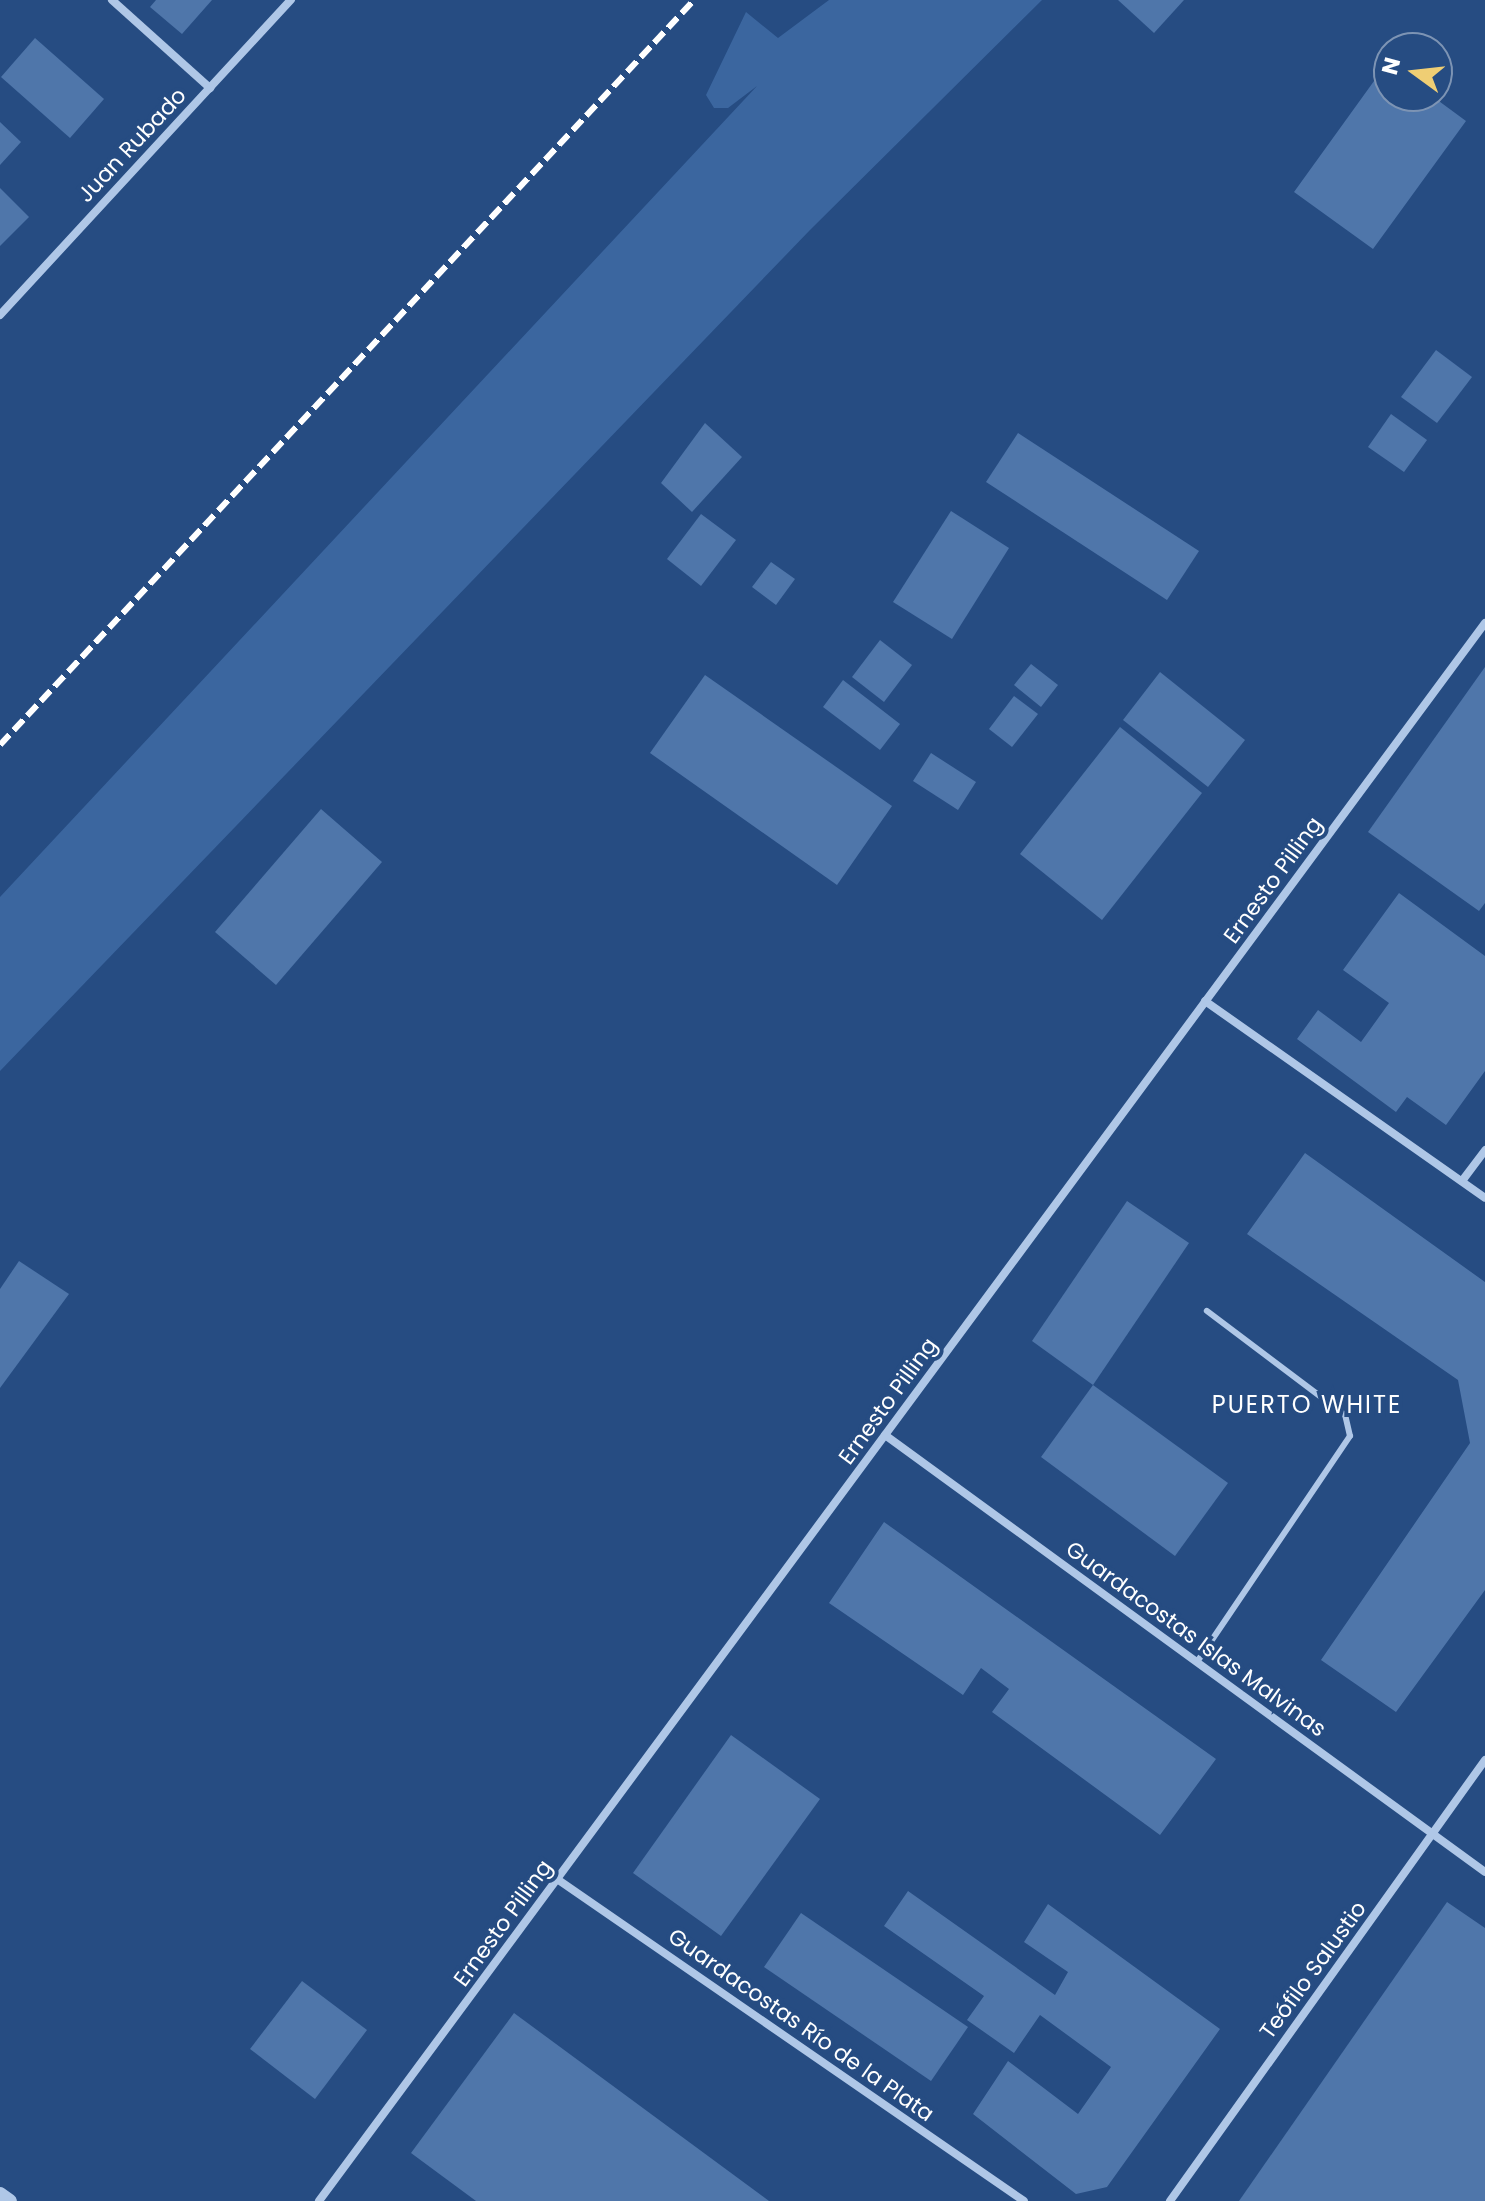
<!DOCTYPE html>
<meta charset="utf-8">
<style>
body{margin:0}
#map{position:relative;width:1485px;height:2201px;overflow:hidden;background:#264c82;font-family:Poppins,sans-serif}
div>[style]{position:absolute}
.green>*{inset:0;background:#3b669f}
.building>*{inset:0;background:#4f76aa}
.service>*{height:6px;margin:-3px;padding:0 3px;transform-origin:3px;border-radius:3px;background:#afc7e7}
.minor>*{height:8px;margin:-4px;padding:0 4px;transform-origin:4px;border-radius:4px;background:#afc7e7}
.tertiary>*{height:14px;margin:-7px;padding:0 7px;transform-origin:7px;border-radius:7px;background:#afc7e7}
.rail>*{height:6px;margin-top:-3px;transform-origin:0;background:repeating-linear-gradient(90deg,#fff 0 14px,transparent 0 20px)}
span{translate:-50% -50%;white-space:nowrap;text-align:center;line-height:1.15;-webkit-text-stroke:8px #264c82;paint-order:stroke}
.street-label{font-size:22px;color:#fff}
.neighbourhood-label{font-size:24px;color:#fff;letter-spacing:2px}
.north{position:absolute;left:1373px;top:32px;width:80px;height:80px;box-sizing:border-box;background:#264c82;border:2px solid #7d94b4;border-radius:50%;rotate:285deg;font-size:22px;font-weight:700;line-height:32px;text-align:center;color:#fff}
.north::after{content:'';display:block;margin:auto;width:28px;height:36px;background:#efce74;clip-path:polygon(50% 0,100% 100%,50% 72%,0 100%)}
</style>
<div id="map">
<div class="green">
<div style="clip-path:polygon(829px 0,1042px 0,810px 230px,0 1071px,0 897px,757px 86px,728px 108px,714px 108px,706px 95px,746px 12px,778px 38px)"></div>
</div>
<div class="building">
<div style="clip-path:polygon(156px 0,212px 0,182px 34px,150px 7px)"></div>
<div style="clip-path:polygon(1118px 0,1184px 0,1154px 33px)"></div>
<div style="clip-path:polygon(35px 38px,104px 99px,70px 138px,1px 77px)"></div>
<div style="clip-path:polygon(1387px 63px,1389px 96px,1432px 96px,1466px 121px,1373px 249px,1294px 192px)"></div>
<div style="clip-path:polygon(0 122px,21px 142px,0 165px)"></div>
<div style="clip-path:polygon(0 188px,29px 217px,0 246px)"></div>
<div style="clip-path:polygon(1436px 350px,1472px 377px,1437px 423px,1401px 397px)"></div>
<div style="clip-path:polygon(1391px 414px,1427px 440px,1404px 472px,1368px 447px)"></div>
<div style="clip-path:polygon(705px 423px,742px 457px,692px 512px,661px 483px)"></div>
<div style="clip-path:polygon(1018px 433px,1199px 551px,1167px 600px,986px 482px)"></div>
<div style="clip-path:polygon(951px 511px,1009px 548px,952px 639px,893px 602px)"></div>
<div style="clip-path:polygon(701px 514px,736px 540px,701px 586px,667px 559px)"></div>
<div style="clip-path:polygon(771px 562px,795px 579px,776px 605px,752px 587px)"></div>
<div style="clip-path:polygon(880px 640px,912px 665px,884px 702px,852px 677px)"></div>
<div style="clip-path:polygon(1031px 664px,1058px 685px,1041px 707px,1014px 685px)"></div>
<div style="clip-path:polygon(1485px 667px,1485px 903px,1479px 911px,1368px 832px)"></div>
<div style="clip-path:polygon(1160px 672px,1245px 740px,1208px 787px,1123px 720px)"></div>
<div style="clip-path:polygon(705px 675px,892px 806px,837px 885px,650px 753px)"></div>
<div style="clip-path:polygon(843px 680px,900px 724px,880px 750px,823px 707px)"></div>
<div style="clip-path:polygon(1014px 696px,1038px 714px,1012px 747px,989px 729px)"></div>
<div style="clip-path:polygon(1120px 727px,1202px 793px,1102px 920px,1020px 854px)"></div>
<div style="clip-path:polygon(931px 753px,976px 782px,958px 810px,913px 781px)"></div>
<div style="clip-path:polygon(321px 809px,382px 862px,276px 985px,215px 932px)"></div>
<div style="clip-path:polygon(1399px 893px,1485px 956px,1485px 1071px,1446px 1125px,1407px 1097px,1396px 1112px,1297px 1039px,1318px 1010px,1361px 1042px,1389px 1003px,1343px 970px)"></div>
<div style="clip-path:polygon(1305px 1153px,1485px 1282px,1485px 1590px,1396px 1712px,1321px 1660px,1470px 1443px,1458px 1380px,1247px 1234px)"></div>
<div style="clip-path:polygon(1127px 1201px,1189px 1243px,1093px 1385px,1032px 1341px)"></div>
<div style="clip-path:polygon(19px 1261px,69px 1294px,0 1388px,0 1289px)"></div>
<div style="clip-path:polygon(1093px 1385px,1228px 1483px,1175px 1556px,1041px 1457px)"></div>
<div style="clip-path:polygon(884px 1522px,1216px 1759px,1160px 1835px,992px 1712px,1009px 1689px,981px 1668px,963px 1695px,829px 1603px)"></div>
<div style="clip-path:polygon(731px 1735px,820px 1799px,721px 1936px,633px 1873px)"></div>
<div style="clip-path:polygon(908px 1891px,1055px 1995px,1068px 1972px,1024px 1942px,1048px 1904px,1220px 2029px,1107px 2187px,1076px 2194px,973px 2114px,1008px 2061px,1078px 2114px,1111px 2067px,1040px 2015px,1014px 2053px,967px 2020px,984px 1996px,884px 1926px)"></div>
<div style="clip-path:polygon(1447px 1902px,1485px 1928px,1485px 2201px,1239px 2201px)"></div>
<div style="clip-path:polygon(801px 1913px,968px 2027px,931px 2081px,764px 1967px)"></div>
<div style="clip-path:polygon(302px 1981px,367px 2030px,315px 2099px,250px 2049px)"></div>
<div style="clip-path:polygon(514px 2013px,769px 2201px,476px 2201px,411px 2153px)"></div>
</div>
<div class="service">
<div style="left:1197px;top:1662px;width:273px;rotate:-55.9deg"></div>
<div style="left:1350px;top:1436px;width:22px;rotate:-103deg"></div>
<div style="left:1345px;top:1415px;width:173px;rotate:-143deg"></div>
</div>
<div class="minor">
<div style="left:112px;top:0;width:132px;rotate:41.9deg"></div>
<div style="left:0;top:315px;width:429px;rotate:-47.3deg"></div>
<div style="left:1205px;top:1001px;width:342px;rotate:35.1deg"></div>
<div style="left:1462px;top:1181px;width:39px;rotate:-53deg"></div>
<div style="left:885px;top:1435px;width:742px;rotate:36.07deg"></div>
<div style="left:557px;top:1879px;width:567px;rotate:34.59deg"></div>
<div style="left:319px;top:2201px;width:1962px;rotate:-53.54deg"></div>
<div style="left:1170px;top:2201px;width:542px;rotate:-54.46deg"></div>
</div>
<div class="tertiary">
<div style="left:0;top:2194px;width:12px;rotate:35deg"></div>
</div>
<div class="rail">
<div style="left:0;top:745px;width:1018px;rotate:-47.03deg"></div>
</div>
<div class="street-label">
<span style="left:132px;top:145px;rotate:-47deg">Juan Rubado</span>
<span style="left:1273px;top:880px;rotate:-54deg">Ernesto Pilling</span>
<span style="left:888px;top:1401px;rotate:-54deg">Ernesto Pilling</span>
<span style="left:1196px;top:1639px;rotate:36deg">Guardacostas Islas Malvinas</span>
<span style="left:503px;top:1923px;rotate:-54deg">Ernesto Pilling</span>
<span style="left:1313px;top:1970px;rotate:-54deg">Teófilo Salustio</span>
<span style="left:801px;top:2025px;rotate:35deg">Guardacostas Río de la Plata</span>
</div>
<div class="neighbourhood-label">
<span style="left:1307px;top:1405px">PUERTO WHITE</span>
</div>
<div class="north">N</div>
</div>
